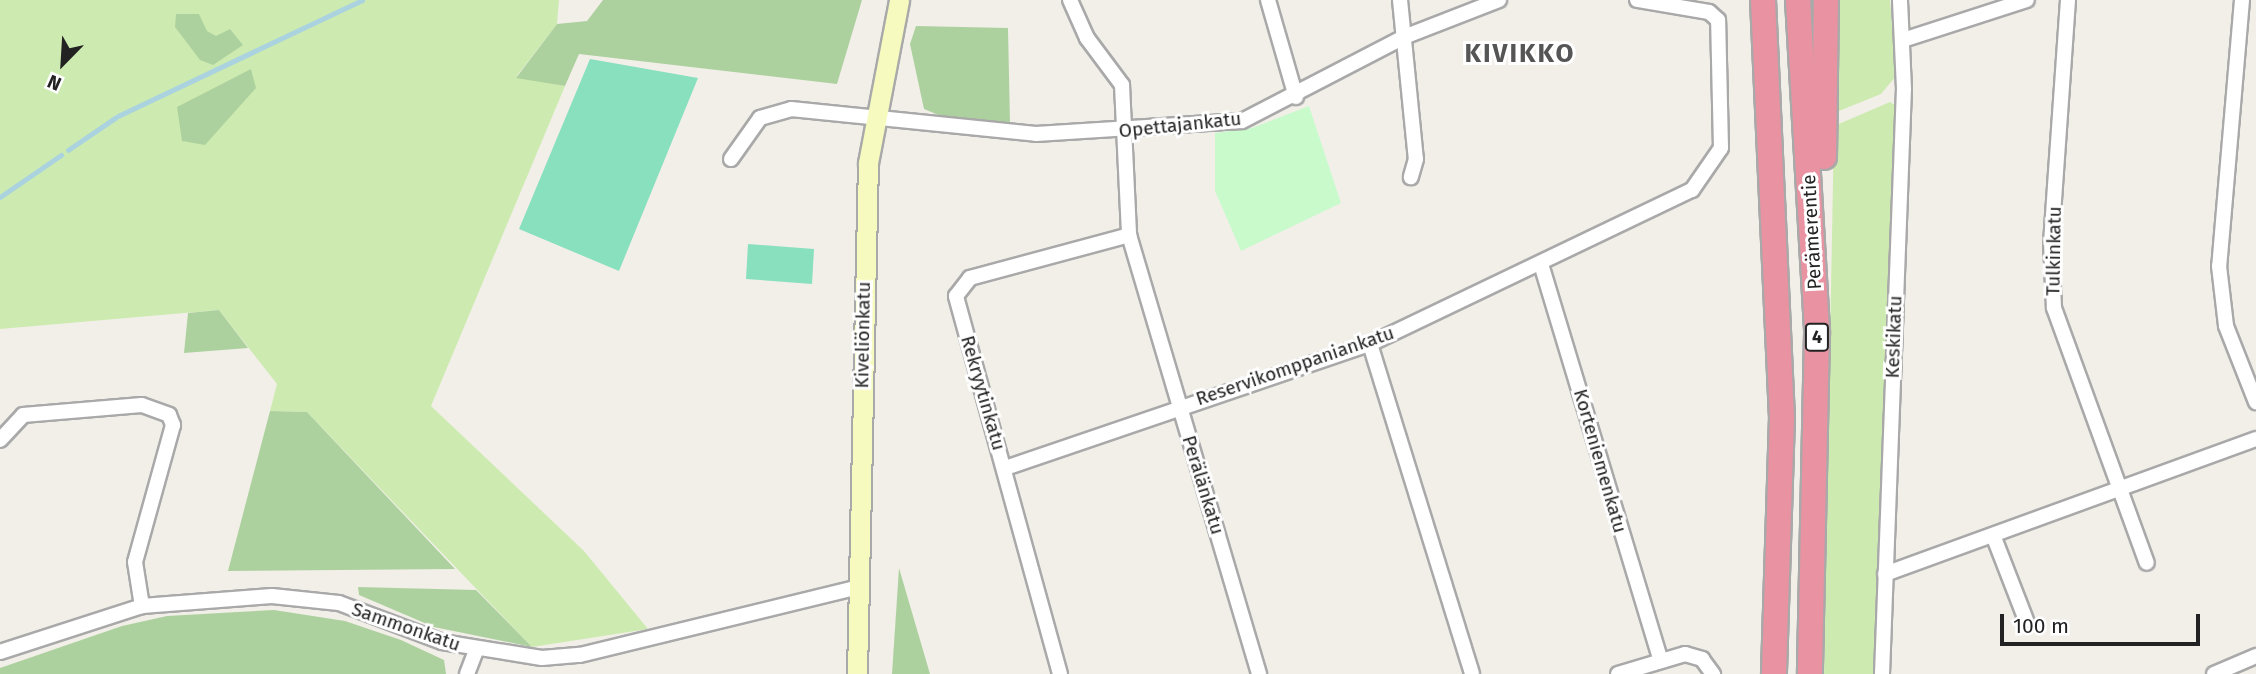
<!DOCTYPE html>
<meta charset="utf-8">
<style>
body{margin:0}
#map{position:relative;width:2256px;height:674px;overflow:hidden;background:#f2efe9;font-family:"Fira Sans",sans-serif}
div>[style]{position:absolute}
.grass>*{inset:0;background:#cdebb0}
.forest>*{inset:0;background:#add19e}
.park>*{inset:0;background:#c8facc}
.pitch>*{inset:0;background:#88e0be}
.stream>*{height:4.5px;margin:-2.25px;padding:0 2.25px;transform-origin:2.25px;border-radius:2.25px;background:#aad3df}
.roads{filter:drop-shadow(2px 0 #a9a9a9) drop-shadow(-2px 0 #a9a9a9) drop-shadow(0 2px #a9a9a9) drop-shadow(0 -2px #a9a9a9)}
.minor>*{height:14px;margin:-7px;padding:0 7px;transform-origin:7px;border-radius:7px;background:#fff}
.secondary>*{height:19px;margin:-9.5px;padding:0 9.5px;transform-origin:9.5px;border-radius:9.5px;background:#f7fabf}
.motorway>*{height:24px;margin:-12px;padding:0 12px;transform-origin:12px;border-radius:12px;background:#e892a2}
span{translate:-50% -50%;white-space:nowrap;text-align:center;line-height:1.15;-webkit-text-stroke:6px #fff;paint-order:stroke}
.shield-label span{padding:2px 5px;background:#fff;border:2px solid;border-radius:5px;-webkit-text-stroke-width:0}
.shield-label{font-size:18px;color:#222;font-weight:700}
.street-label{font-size:19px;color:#222}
.district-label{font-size:26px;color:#555;font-weight:700;letter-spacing:2px}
.north{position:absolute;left:28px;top:28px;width:70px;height:70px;-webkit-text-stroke:5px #fff;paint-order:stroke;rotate:204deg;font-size:19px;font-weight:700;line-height:28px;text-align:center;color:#222}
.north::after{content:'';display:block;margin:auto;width:24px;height:32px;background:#222;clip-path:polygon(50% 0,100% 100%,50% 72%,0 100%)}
.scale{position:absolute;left:2000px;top:614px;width:200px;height:32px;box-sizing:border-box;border:4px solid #222;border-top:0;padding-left:9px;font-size:21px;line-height:24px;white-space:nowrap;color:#222;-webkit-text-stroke:5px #fff;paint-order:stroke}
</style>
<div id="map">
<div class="grass">
<div style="clip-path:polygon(0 0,559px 0,557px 24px,516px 77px,565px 86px,431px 406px,584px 551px,648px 629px,532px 647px,307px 412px,270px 411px,277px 384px,219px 310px,0 329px)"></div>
<div style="clip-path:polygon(1836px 0,1890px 0,1896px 76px,1881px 94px,1834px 113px)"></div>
<div style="clip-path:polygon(1890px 102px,1895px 105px,1873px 674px,1824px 674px,1834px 126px)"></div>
</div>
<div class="forest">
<div style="clip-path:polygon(603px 0,862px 0,837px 84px,579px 54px,565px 86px,516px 78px,557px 24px,587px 21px)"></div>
<div style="clip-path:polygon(176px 14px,199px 14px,207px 31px,216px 36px,230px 29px,243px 45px,213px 65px,200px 60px,175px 27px)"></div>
<div style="clip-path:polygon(916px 26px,1008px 28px,1010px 124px,946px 118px,924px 109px,910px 44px)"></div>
<div style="clip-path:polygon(251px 69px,256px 88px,205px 145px,182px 141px,177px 107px)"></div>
<div style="clip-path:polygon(219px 310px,248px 348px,184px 353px,188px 313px)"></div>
<div style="clip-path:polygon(270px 411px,307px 412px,455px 569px,228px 571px)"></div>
<div style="clip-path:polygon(899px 568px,930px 674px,892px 674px)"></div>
<div style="clip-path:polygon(358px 587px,476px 590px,532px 647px,434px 627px,359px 595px)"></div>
<div style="clip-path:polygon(274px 610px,345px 621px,401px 640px,444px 660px,446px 674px,0 674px,0 668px,122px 626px,167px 616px)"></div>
</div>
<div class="park">
<div style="clip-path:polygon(1309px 106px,1341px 203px,1241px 251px,1215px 191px,1215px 133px,1252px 128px)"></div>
</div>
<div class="pitch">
<div style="clip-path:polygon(590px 59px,698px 78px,619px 271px,519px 229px)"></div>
<div style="clip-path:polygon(748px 244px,814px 249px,812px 284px,746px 279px)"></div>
</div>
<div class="stream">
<div style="left:118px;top:116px;width:270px;rotate:-25.4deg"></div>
<div style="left:68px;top:150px;width:57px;rotate:-34.2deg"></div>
<div style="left:0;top:197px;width:74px;rotate:-34.5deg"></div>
</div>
<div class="roads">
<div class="minor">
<div style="left:1070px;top:0;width:42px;rotate:65.9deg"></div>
<div style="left:1087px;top:38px;width:59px;rotate:53.3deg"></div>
<div style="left:1122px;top:85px;width:150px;rotate:87.3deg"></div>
<div style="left:1129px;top:235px;width:458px;rotate:73.5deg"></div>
<div style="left:1268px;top:0;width:101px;rotate:73.9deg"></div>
<div style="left:1400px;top:0;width:160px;rotate:84.3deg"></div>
<div style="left:1416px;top:159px;width:19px;rotate:106deg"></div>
<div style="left:2068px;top:0;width:243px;rotate:94deg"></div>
<div style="left:2051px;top:242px;width:66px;rotate:87.4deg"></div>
<div style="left:2054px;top:308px;width:271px;rotate:70deg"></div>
<div style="left:2242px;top:0;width:267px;rotate:94.9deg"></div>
<div style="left:2219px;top:266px;width:60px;rotate:83.3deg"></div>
<div style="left:2226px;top:326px;width:82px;rotate:68.5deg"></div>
<div style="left:1903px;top:40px;width:130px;rotate:-17.9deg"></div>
<div style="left:731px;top:159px;width:50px;rotate:-54.7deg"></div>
<div style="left:760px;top:118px;width:32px;rotate:-16deg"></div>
<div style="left:791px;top:109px;width:246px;rotate:5.8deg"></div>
<div style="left:1036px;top:134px;width:206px;rotate:-3.6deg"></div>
<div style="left:1242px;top:121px;width:182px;rotate:-27.4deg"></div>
<div style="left:1404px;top:37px;width:102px;rotate:-21.3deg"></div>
<div style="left:1541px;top:264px;width:411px;rotate:73.2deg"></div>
<div style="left:1370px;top:344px;width:345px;rotate:72.8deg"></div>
<div style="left:0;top:440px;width:34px;rotate:-47deg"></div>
<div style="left:23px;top:415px;width:119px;rotate:-4.8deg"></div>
<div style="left:142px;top:405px;width:29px;rotate:20deg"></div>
<div style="left:169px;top:415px;width:11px;rotate:68deg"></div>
<div style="left:173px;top:425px;width:142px;rotate:105.5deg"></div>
<div style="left:135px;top:562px;width:45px;rotate:81deg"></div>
<div style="left:1005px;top:468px;width:385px;rotate:-18.8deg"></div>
<div style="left:1370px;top:344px;width:357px;rotate:-25.6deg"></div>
<div style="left:1692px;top:190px;width:51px;rotate:-55.4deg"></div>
<div style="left:1721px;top:148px;width:128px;rotate:-91.3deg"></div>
<div style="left:1718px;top:20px;width:12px;rotate:-138deg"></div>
<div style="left:1709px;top:12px;width:73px;rotate:-170.5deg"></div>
<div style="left:1993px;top:535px;width:91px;rotate:68.8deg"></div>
<div style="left:1885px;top:574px;width:395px;rotate:-20deg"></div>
<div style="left:0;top:652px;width:149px;rotate:-17.9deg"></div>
<div style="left:142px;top:606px;width:130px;rotate:-4.4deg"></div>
<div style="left:272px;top:596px;width:67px;rotate:6deg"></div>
<div style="left:339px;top:603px;width:110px;rotate:20.7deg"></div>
<div style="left:442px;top:642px;width:101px;rotate:9.1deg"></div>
<div style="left:542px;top:658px;width:38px;rotate:-5deg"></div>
<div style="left:580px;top:655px;width:283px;rotate:-13.7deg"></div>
<div style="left:467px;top:674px;width:25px;rotate:-69deg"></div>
<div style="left:1060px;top:674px;width:392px;rotate:-105.4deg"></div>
<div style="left:956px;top:296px;width:23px;rotate:-52deg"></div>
<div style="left:970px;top:278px;width:165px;rotate:-15.1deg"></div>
<div style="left:1618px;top:674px;width:70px;rotate:-16.6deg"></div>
<div style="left:1685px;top:654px;width:18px;rotate:16deg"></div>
<div style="left:1702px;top:659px;width:19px;rotate:54deg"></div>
<div style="left:1882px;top:674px;width:585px;rotate:-87.85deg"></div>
<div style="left:1904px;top:89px;width:89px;rotate:-92.6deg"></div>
<div style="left:2214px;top:674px;width:46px;rotate:-23.2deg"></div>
</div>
<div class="secondary">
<div style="left:857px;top:674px;width:511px;rotate:-88.77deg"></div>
<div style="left:868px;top:163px;width:166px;rotate:-79.2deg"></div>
</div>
<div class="motorway">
<div style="left:1763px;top:0;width:417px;rotate:87.4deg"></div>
<div style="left:1782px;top:417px;width:257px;rotate:91.8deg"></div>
<div style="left:1798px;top:0;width:334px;rotate:86.7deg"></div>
<div style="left:1817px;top:333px;width:341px;rotate:91.2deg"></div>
<div style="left:1824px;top:157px;width:157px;rotate:-89.3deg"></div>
</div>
</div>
<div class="shield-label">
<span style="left:1817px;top:337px">4</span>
</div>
<div class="street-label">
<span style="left:1180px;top:125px;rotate:-6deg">Opettajankatu</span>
<span style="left:1812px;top:232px;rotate:-93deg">Perämerentie</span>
<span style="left:2054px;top:251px;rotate:-89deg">Tulkinkatu</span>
<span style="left:863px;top:335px;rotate:-89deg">Kiveliönkatu</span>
<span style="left:1894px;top:337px;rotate:-88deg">Keskikatu</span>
<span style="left:1295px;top:366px;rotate:-19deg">Reservikomppaniankatu</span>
<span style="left:983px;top:393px;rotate:74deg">Rekryytinkatu</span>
<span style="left:1600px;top:461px;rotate:74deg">Korteniemenkatu</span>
<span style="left:1203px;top:485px;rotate:73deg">Perälänkatu</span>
<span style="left:406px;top:627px;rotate:19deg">Sammonkatu</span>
</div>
<div class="district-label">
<span style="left:1520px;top:54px">KIVIKKO</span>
</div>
<div class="north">N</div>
<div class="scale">100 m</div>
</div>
